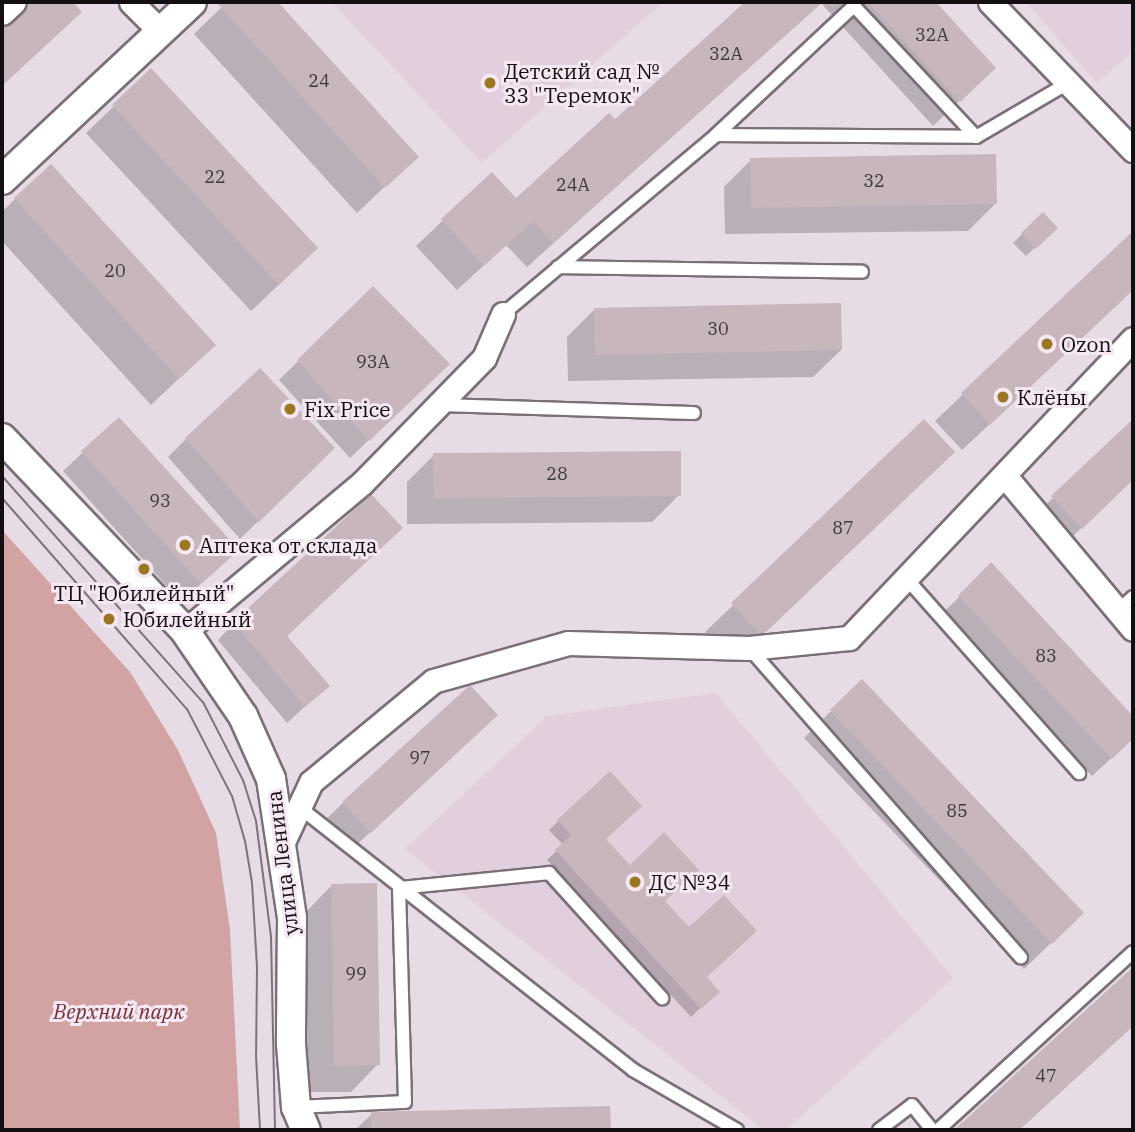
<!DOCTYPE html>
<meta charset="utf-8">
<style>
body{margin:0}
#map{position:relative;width:1135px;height:1132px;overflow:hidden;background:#e7dbe5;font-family:"IBM Plex Serif",serif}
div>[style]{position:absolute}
.built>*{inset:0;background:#e2cfde}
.green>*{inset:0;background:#d3a2a3}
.shadow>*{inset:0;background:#0003}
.building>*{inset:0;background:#c7b7bd}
.roads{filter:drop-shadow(2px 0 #7b7079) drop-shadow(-2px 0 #7b7079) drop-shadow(0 2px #7b7079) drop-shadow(0 -2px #7b7079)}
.service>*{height:12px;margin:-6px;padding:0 6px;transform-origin:6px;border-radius:6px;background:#fff}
.minor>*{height:23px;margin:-11.5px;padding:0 11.5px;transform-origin:11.5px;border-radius:11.5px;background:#fff}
.tertiary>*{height:28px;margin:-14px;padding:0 14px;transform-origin:14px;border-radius:14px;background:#fff}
.tram>*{height:2px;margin:-1px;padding:0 1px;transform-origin:1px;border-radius:1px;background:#7c747a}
.dots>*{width:19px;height:19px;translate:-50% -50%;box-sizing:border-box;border:4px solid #f5e8f2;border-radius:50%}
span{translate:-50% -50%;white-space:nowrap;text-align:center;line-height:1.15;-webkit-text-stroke:6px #f5e8f2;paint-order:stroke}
.number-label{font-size:18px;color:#3f383c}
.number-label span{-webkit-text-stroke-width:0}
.poi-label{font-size:21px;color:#120e11}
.left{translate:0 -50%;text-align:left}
.street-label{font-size:21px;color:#120e11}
.park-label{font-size:21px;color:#723036;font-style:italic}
.frame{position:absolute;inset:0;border:4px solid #120e11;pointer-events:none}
</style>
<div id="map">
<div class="built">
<div style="clip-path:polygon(332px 2px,663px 2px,482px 163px)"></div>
<div style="clip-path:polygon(1026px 2px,1133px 2px,1133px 51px,1097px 83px)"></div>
<div style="clip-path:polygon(716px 693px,953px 978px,786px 1130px,764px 1130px,405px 849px,547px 716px)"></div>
</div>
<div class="green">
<div style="clip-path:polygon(2px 530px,130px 672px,178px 750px,216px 833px,230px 930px,240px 1130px,2px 1130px)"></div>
</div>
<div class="shadow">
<div style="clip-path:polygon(227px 2px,275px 2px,416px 157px,357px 213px,194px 34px)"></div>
<div style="clip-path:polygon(747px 2px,933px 2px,994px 68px,933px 126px,821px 3px,527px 267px,506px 245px,457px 290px,416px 246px,492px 174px,516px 201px,615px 121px)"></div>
<div style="clip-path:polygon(151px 71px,289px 275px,251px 311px,86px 133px)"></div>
<div style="clip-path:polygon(751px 160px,995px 204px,968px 231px,725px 234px,724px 187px)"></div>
<div style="clip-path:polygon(15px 199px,214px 345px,151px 405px,2px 241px,2px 212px)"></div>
<div style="clip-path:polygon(1043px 214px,1056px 228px,1026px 256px,1013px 243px)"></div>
<div style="clip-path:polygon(1133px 233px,1133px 290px,962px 450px,935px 421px)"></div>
<div style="clip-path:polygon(373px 288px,429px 382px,350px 458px,279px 380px)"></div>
<div style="clip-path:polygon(594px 310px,841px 350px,813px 377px,568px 381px,567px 337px)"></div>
<div style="clip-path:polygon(119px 419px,218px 568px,181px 602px,63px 471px)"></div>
<div style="clip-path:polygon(1133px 421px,1133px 479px,1054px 554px,1026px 524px)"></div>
<div style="clip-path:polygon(924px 422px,926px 478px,737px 659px,732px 659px,705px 632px)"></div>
<div style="clip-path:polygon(186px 439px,333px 448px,240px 539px,168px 457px)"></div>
<div style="clip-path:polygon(434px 455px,679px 495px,652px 522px,407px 524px,407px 482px)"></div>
<div style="clip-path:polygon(991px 565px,1133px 718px,1133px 738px,1092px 776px,940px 616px)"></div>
<div style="clip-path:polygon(234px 623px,285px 636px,327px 686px,287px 723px,218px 640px)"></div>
<div style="clip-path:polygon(831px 711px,1054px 940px,1024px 969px,804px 738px)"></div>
<div style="clip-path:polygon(477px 733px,351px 850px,324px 821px,343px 803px)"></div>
<div style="clip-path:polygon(610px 773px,604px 839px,688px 930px,705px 977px,717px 992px,691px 1017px,547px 860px,563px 845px,549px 830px)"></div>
<div style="clip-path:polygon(332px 885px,378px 1064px,351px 1092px,308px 1092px,305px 913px)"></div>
<div style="clip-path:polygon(1133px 969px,1133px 1026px,1019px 1130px,957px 1130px)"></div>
<div style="clip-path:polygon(609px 1108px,609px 1130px,355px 1130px,372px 1114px)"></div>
</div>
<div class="building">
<div style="clip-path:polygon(31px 2px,73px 2px,82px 12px,2px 86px,2px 28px,11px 23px)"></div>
<div style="clip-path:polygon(216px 2px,278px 2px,419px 157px,385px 188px)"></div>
<div style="clip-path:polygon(745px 2px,823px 2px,553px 243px,533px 221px,484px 266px,441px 219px,492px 172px,516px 198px,609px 113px,615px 119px)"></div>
<div style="clip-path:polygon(868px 2px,936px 2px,996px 68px,960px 102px)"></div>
<div style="clip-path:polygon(151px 68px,318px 248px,279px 285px,112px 105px)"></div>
<div style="clip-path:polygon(996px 154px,997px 204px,751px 208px,750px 158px)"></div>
<div style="clip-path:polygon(51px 164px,216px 345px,179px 379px,14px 198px)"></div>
<div style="clip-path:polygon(1043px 212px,1058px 228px,1036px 249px,1021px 233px)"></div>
<div style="clip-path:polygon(1133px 231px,1133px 290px,990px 425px,961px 393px)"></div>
<div style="clip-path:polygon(373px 286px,450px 364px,369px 441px,297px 360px)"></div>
<div style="clip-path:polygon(841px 303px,842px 350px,595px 355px,594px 308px)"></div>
<div style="clip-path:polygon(260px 368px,335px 448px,259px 522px,185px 438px)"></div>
<div style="clip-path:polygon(119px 417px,239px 550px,201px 584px,81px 451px)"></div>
<div style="clip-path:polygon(924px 419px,955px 452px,766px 632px,759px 633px,731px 603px)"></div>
<div style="clip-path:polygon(1133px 419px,1133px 480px,1082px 529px,1051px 496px)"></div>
<div style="clip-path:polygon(681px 451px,681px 496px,434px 498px,433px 453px)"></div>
<div style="clip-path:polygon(371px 494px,403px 528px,287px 636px,330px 686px,305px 707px,233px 622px)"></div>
<div style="clip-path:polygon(991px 562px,1133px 716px,1133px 739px,1112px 759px,958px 596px)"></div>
<div style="clip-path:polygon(862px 679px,1084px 913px,1052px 944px,830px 710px)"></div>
<div style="clip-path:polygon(470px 685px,498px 715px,371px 833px,342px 802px)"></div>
<div style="clip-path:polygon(610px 771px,642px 806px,606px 839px,630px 865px,664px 832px,699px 870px,665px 901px,689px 927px,724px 895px,757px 931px,707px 977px,720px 992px,701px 1009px,555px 850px,571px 835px,557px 820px)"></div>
<div style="clip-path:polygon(377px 883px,380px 1065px,334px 1066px,331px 884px)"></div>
<div style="clip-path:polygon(1133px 967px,1133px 1026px,1019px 1130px,954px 1130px)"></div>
<div style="clip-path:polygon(610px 1106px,611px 1130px,371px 1130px,371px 1112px)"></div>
</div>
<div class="roads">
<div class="service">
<div style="left:716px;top:135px;width:260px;rotate:0.4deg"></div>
<div style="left:558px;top:267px;width:304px;rotate:0.9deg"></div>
<div style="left:503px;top:314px;width:278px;rotate:-40deg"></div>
<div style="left:716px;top:135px;width:189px;rotate:-43.1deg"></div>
<div style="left:854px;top:6px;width:179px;rotate:47deg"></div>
<div style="left:976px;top:137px;width:107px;rotate:-30.4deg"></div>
<div style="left:439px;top:405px;width:255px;rotate:1.8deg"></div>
<div style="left:906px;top:578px;width:261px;rotate:48.4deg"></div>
<div style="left:1119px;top:610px;width:19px;rotate:-43deg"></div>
<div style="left:749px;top:648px;width:412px;rotate:48.7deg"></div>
<div style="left:299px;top:807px;width:425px;rotate:38.2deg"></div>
<div style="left:633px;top:1070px;width:120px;rotate:30deg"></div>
<div style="left:297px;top:1107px;width:108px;rotate:-2.7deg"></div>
<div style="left:405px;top:1102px;width:214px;rotate:-91.6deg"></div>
<div style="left:399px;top:888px;width:151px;rotate:-5.7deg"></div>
<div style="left:549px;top:873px;width:169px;rotate:47.9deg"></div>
<div style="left:879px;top:1130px;width:41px;rotate:-37.1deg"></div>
<div style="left:912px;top:1105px;width:32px;rotate:51deg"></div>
<div style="left:938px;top:1130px;width:264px;rotate:-42.4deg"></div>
</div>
<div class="minor">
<div style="left:131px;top:2px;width:41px;rotate:45deg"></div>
<div style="left:990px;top:2px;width:206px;rotate:46deg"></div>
<div style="left:2px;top:13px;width:16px;rotate:-43deg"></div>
<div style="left:1005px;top:476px;width:199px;rotate:50.1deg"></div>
<div style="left:185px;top:631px;width:231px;rotate:-39.9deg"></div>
<div style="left:362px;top:483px;width:175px;rotate:-45.7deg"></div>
<div style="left:484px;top:358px;width:48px;rotate:-66.6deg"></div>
<div style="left:283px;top:842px;width:66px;rotate:-65deg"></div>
<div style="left:311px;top:782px;width:158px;rotate:-39.6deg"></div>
<div style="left:433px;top:681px;width:140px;rotate:-15.7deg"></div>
<div style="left:568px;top:643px;width:181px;rotate:1.6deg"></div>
<div style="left:749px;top:648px;width:100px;rotate:-5.7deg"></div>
<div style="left:849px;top:638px;width:412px;rotate:-46.5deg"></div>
</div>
<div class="tertiary">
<div style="left:2px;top:180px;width:260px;rotate:-43.1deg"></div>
<div style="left:2px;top:438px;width:266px;rotate:46.5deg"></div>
<div style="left:185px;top:631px;width:103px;rotate:55.7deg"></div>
<div style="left:243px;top:716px;width:69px;rotate:66deg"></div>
<div style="left:271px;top:779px;width:141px;rotate:81.4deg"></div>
<div style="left:292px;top:918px;width:126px;rotate:90.5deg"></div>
<div style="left:291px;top:1044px;width:63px;rotate:85.5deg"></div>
<div style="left:296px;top:1107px;width:25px;rotate:67deg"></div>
</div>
</div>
<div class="tram">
<div style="left:2px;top:476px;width:302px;rotate:48.4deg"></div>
<div style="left:203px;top:702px;width:88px;rotate:62.9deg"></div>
<div style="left:243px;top:780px;width:43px;rotate:72.4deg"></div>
<div style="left:256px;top:821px;width:117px;rotate:82.6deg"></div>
<div style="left:271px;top:937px;width:193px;rotate:88.8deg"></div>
<div style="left:2px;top:498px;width:281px;rotate:48.8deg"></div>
<div style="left:187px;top:709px;width:98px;rotate:62.7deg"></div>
<div style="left:232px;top:796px;width:47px;rotate:73.9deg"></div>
<div style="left:245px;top:841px;width:43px;rotate:80.5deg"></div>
<div style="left:252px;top:883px;width:84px;rotate:86.6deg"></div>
<div style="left:257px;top:967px;width:89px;rotate:90.6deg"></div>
<div style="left:256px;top:1056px;width:74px;rotate:86.9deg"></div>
</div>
<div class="dots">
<div style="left:490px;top:83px;background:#9c7723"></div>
<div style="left:1047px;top:344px;background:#9c7723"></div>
<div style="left:1003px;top:397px;background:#9c7723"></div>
<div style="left:290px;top:409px;background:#9c7723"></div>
<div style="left:185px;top:545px;background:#9c7723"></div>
<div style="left:144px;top:569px;background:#9c7723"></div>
<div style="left:109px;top:619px;background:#9c7723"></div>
<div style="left:635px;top:882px;background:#9c7723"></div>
</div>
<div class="number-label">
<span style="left:932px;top:35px">32А</span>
<span style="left:726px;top:54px">32А</span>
<span style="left:319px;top:81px">24</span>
<span style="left:215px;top:177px">22</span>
<span style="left:874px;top:181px">32</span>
<span style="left:573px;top:185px">24А</span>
<span style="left:115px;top:271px">20</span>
<span style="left:718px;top:329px">30</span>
<span style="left:373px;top:362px">93А</span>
<span style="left:557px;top:474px">28</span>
<span style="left:160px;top:501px">93</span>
<span style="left:843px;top:528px">87</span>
<span style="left:1046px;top:656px">83</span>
<span style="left:420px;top:758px">97</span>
<span style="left:957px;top:811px">85</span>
<span style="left:356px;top:974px">99</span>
<span style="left:1046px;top:1076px">47</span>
</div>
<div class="poi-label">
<span class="left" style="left:504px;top:83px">Детский сад №<br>33 "Теремок"</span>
<span class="left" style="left:1061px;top:344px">Ozon</span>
<span class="left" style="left:1017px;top:397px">Клёны</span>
<span class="left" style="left:304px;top:409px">Fix Price</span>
<span class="left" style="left:199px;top:545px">Аптека от склада</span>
<span style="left:144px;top:593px">ТЦ "Юбилейный"</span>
<span class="left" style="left:123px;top:619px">Юбилейный</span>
<span class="left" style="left:649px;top:882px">ДС №34</span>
</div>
<div class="street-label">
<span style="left:282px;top:863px;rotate:-97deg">улица Ленина</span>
</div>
<div class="park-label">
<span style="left:119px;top:1011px">Верхний парк</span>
</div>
<div class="frame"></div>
</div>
